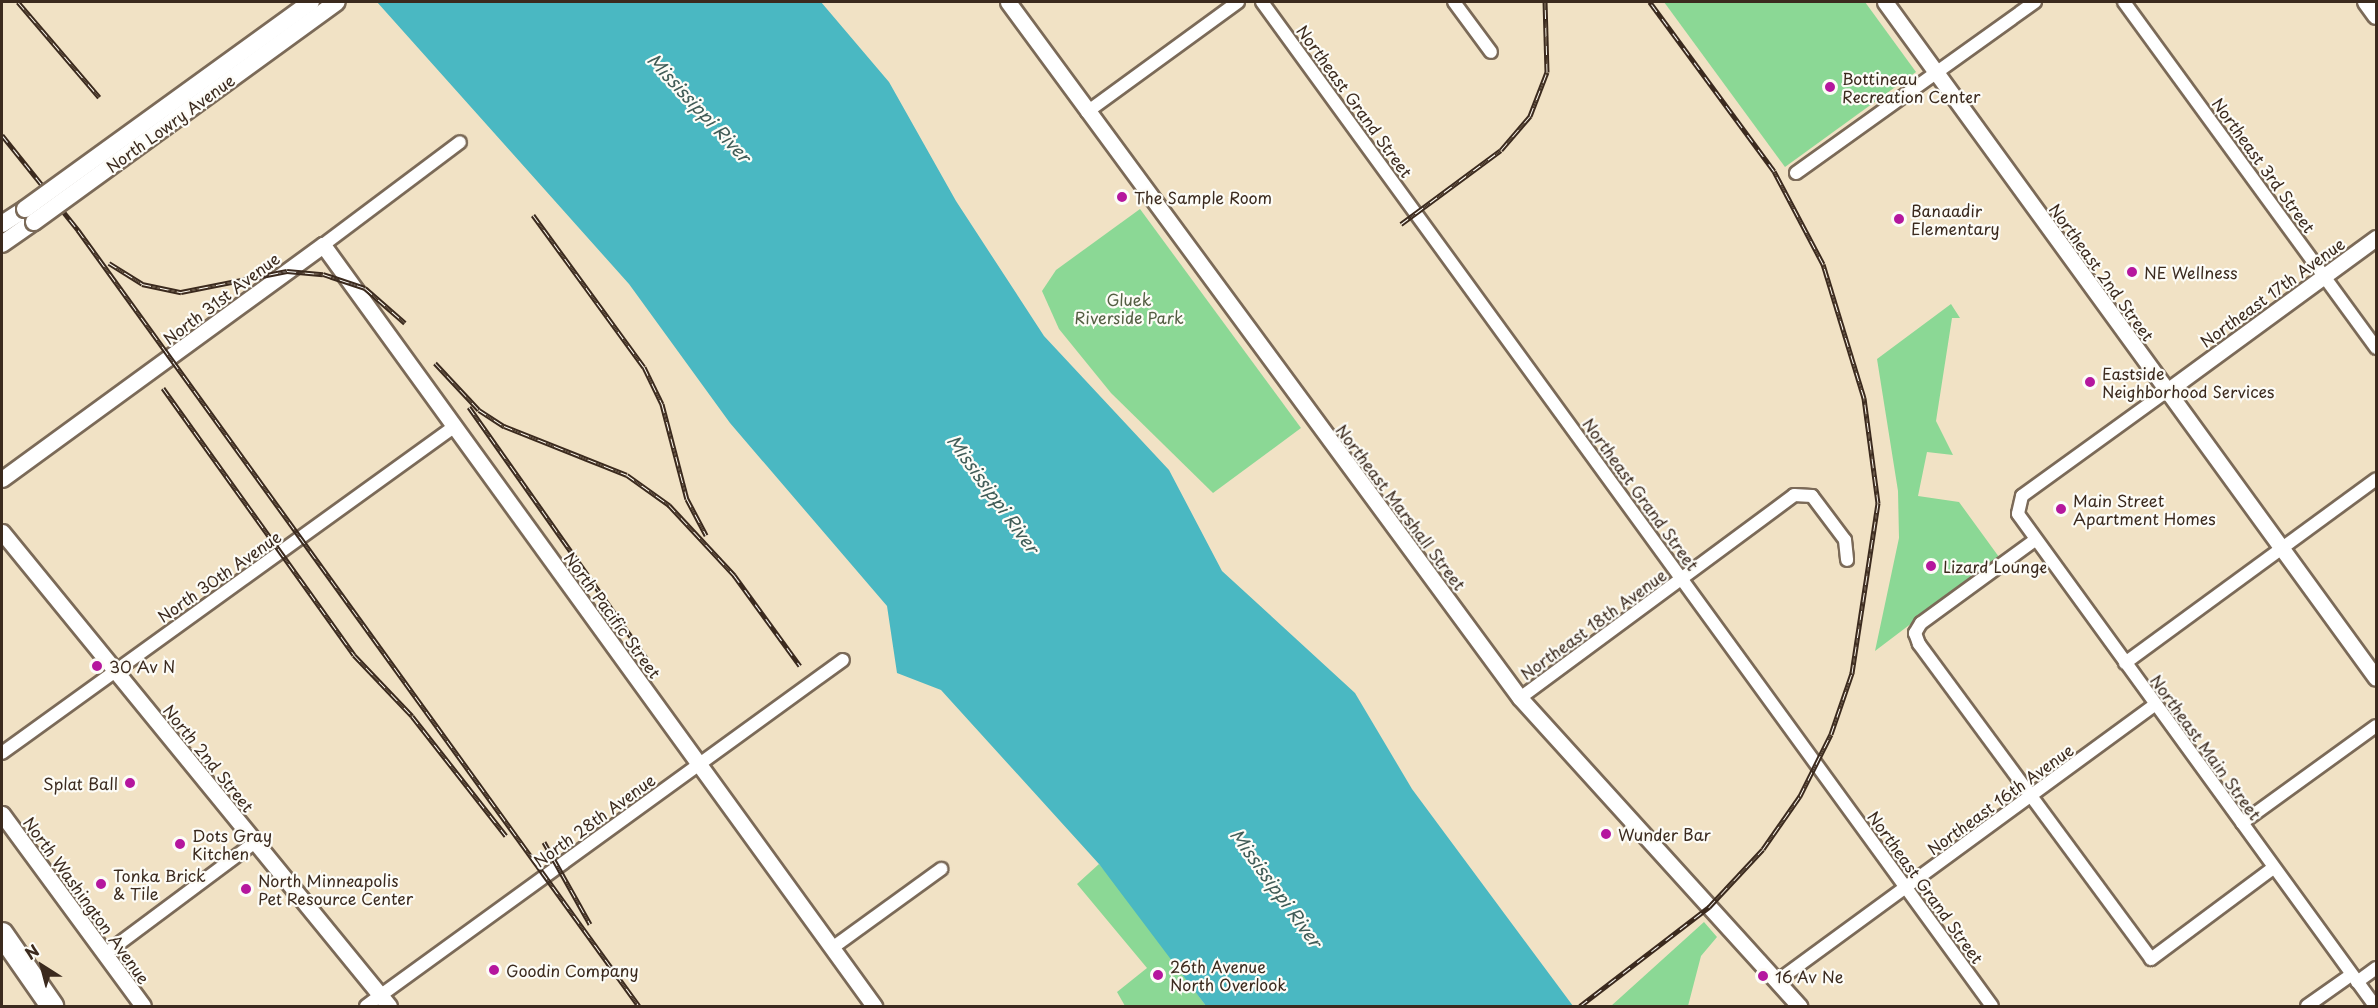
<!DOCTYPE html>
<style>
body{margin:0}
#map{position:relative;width:2378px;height:1008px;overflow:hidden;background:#f1e2c5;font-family:"Playpen Sans",sans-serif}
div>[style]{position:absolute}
.green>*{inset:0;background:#8bd895}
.water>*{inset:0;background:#4ab8c2}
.roads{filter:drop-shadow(2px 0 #7b6a58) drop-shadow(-2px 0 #7b6a58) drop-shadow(0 2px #7b6a58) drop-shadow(0 -2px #7b6a58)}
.minor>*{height:12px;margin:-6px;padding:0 6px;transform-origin:6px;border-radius:6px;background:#fff}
.tertiary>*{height:15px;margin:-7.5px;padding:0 7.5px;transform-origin:7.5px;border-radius:7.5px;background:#fff}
.secondary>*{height:16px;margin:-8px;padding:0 8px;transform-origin:8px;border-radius:8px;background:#fff}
.motorway>*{height:22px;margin:-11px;padding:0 11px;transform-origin:11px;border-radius:11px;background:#fff}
.rail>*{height:5px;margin-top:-2.5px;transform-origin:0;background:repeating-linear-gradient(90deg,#fdfcf7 0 9px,#3b2a1e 0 18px);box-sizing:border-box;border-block:2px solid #3b2a1e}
.bridges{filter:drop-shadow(2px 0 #7b6a58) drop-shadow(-2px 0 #7b6a58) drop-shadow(0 2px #7b6a58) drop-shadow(0 -2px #7b6a58)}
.secondary-bridge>*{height:16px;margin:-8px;padding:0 8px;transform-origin:8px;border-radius:8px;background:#fff}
.dots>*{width:16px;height:16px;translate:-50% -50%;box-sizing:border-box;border:3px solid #fdfcf7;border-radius:50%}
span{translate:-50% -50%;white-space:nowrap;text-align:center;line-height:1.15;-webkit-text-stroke:4.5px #fdfcf7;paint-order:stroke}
.poi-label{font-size:16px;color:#3b2a1e}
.left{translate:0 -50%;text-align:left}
.right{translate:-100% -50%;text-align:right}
.street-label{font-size:16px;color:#3b2a1e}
.park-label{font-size:16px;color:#535e42}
.water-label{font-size:18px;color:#405c57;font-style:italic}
.frame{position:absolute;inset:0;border:3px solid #3b2a1e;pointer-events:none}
.north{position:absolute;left:12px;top:936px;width:60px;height:60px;-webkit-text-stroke:4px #fdfcf7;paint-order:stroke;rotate:324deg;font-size:16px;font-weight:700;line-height:24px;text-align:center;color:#3b2a1e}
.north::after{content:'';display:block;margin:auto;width:21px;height:27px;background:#3b2a1e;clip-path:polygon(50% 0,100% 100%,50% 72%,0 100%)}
</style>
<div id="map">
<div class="green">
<div style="clip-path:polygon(1664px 2px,1865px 2px,1916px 72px,1785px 167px)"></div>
<div style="clip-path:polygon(1140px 209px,1301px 428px,1213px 493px,1111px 393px,1059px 329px,1042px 291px,1056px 270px)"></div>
<div style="clip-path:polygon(1951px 304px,1960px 318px,1952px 318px,1936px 421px,1953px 455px,1927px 452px,1918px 496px,1959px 502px,1999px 557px,1875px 651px,1899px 538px,1898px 491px,1877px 359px)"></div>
<div style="clip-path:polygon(1099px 864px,1125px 895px,1206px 1006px,1125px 1006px,1117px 992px,1147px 968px,1077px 884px)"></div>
<div style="clip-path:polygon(1704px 922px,1717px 937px,1701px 956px,1688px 1006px,1611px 1006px)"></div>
</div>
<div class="water">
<div style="clip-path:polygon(377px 2px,821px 2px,889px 82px,956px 201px,1044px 336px,1169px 470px,1222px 571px,1355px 693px,1412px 789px,1573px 1006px,1206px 1006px,1099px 864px,941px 690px,897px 673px,887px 606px,730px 423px,629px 284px)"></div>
</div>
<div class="roads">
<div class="minor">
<div style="left:1262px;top:2px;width:1241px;rotate:53.98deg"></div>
<div style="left:1454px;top:2px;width:62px;rotate:53.5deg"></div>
<div style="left:2124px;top:2px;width:428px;rotate:53.9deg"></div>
<div style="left:1087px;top:112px;width:187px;rotate:-36.1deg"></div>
<div style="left:1796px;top:173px;width:294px;rotate:-35.6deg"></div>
<div style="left:323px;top:245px;width:171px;rotate:-36.9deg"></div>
<div style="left:2167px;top:391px;width:179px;rotate:144.1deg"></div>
<div style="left:2022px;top:496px;width:18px;rotate:103deg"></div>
<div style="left:2018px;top:514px;width:608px;rotate:54.03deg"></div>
<div style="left:2035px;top:540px;width:141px;rotate:143.9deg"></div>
<div style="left:1921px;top:623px;width:12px;rotate:121deg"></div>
<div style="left:1915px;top:633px;width:12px;rotate:70deg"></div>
<div style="left:1919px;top:644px;width:391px;rotate:53.6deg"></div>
<div style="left:2151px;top:959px;width:152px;rotate:-36.7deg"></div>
<div style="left:2125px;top:663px;width:311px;rotate:-36.2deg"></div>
<div style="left:1520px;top:698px;width:341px;rotate:-36.5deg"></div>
<div style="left:1794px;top:495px;width:18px;rotate:3deg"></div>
<div style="left:1812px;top:496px;width:55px;rotate:53.1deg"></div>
<div style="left:1845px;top:540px;width:20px;rotate:84deg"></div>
<div style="left:2px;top:753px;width:559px;rotate:-35.82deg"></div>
<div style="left:2242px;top:823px;width:165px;rotate:-35.9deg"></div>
<div style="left:832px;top:948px;width:135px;rotate:-35.9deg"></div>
<div style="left:105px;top:954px;width:186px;rotate:-36.7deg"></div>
<div style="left:1776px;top:982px;width:469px;rotate:-36.2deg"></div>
<div style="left:2357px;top:982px;width:24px;rotate:-36deg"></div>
<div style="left:366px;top:1006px;width:589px;rotate:-35.96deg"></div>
<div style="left:2307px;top:1006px;width:54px;rotate:-35.2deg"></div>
</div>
<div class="tertiary">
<div style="left:1008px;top:2px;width:864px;rotate:53.66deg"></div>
<div style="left:1520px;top:698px;width:416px;rotate:47.8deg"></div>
<div style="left:1885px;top:2px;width:835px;rotate:54.01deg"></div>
<div style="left:2167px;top:391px;width:259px;rotate:-36.2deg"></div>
<div style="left:2px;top:479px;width:397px;rotate:-36.1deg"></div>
<div style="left:323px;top:245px;width:940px;rotate:54.09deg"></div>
<div style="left:2px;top:532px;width:612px;rotate:50.77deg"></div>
<div style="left:2px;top:814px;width:238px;rotate:53.7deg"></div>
</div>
<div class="secondary">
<div style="left:2366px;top:2px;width:17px;rotate:54deg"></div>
<div style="left:2px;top:224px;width:27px;rotate:-33deg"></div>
<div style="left:2px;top:244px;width:39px;rotate:-35deg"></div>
</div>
<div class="motorway">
<div style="left:2px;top:934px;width:88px;rotate:55.2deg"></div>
</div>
</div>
<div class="rail">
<div style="left:18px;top:2px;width:125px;rotate:49.5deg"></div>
<div style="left:2px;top:135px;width:122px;rotate:51.3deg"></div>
<div style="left:78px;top:230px;width:958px;rotate:54.14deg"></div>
<div style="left:533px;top:215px;width:188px;rotate:53.9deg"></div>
<div style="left:644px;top:367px;width:41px;rotate:64.1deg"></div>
<div style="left:662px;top:404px;width:98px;rotate:75.3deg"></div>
<div style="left:687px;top:499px;width:41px;rotate:62.2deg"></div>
<div style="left:1401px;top:224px;width:124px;rotate:-36.5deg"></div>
<div style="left:1501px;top:150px;width:45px;rotate:-49.5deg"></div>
<div style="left:1530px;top:116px;width:47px;rotate:-68.9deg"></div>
<div style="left:1547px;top:72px;width:70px;rotate:-91.6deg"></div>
<div style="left:109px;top:263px;width:39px;rotate:32deg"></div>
<div style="left:142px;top:284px;width:40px;rotate:12deg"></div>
<div style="left:181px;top:292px;width:108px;rotate:-11.2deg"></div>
<div style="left:287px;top:271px;width:36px;rotate:5deg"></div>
<div style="left:323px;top:274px;width:44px;rotate:18.4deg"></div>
<div style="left:365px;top:288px;width:53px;rotate:41.2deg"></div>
<div style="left:435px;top:363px;width:64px;rotate:46.9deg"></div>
<div style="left:479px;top:410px;width:30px;rotate:33deg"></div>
<div style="left:504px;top:426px;width:132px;rotate:21.7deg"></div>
<div style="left:627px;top:475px;width:52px;rotate:35.5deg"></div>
<div style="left:669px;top:505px;width:96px;rotate:47.1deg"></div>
<div style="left:734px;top:575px;width:112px;rotate:54deg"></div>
<div style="left:163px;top:388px;width:328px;rotate:54.4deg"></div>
<div style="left:354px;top:655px;width:84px;rotate:46.4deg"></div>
<div style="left:412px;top:716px;width:152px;rotate:51.9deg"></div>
<div style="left:469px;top:407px;width:309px;rotate:54.8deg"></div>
<div style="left:544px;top:842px;width:94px;rotate:60.7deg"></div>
<div style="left:1580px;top:1006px;width:163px;rotate:-37.5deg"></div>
<div style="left:1709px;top:907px;width:79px;rotate:-47deg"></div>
<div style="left:1763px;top:849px;width:65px;rotate:-55.1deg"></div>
<div style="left:1800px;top:796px;width:69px;rotate:-63.4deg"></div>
<div style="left:1831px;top:734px;width:65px;rotate:-71deg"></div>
<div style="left:1852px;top:673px;width:172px;rotate:-81.3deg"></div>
<div style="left:1878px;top:503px;width:106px;rotate:-97.6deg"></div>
<div style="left:1864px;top:398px;width:140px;rotate:-107deg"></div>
<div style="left:1823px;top:264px;width:105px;rotate:-117.8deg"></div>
<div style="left:1774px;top:171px;width:210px;rotate:-126.3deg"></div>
</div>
<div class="bridges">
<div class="secondary-bridge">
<div style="left:25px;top:209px;width:353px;rotate:-35.9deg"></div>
<div style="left:34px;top:222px;width:374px;rotate:-36deg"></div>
</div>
</div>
<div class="dots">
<div style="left:1830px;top:87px;background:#b5179e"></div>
<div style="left:1122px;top:197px;background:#b5179e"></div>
<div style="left:1899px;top:219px;background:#b5179e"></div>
<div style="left:2132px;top:272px;background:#b5179e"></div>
<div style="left:2090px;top:382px;background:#b5179e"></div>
<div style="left:2061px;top:509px;background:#b5179e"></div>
<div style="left:1931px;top:566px;background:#b5179e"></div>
<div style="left:97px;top:666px;background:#b5179e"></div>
<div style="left:130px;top:783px;background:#b5179e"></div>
<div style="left:1606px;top:834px;background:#b5179e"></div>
<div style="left:180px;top:844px;background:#b5179e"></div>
<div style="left:101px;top:884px;background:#b5179e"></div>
<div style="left:246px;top:889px;background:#b5179e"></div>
<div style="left:494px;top:970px;background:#b5179e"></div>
<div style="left:1158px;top:975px;background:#b5179e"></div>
<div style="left:1763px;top:976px;background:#b5179e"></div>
</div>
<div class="poi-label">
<span class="left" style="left:1842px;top:87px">Bottineau<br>Recreation Center</span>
<span class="left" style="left:1134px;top:197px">The Sample Room</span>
<span class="left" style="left:1911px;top:219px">Banaadir<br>Elementary</span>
<span class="left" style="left:2144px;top:272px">NE Wellness</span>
<span class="left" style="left:2102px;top:382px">Eastside<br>Neighborhood Services</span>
<span class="left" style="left:2073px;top:509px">Main Street<br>Apartment Homes</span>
<span class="left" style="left:1943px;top:566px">Lizard Lounge</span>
<span class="left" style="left:109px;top:666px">30 Av N</span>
<span class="right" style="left:118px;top:783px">Splat Ball</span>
<span class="left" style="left:1618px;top:834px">Wunder Bar</span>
<span class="left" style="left:192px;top:844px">Dots Gray<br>Kitchen</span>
<span class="left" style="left:113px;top:884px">Tonka Brick<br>&amp; Tile</span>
<span class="left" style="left:258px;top:889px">North Minneapolis<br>Pet Resource Center</span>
<span class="left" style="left:1170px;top:975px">26th Avenue<br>North Overlook</span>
<span class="left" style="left:506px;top:970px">Goodin Company</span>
<span class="left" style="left:1775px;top:976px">16 Av Ne</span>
</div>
<div class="street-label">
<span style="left:1355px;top:101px;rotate:54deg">Northeast Grand Street</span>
<span style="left:170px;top:123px;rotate:-36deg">North Lowry Avenue</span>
<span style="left:2264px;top:165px;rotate:54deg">Northeast 3rd Street</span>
<span style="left:2102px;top:272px;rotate:54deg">Northeast 2nd Street</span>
<span style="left:2272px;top:292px;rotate:-36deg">Northeast 17th Avenue</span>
<span style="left:221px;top:298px;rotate:-37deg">North 31st Avenue</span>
<span style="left:1641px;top:494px;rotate:54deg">Northeast Grand Street</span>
<span style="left:1401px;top:507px;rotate:53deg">Northeast Marshall Street</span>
<span style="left:219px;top:576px;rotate:-35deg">North 30th Avenue</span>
<span style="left:613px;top:615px;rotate:54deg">North Pacific Street</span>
<span style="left:1593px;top:624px;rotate:-36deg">Northeast 18th Avenue</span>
<span style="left:2206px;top:747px;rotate:54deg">Northeast Main Street</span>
<span style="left:209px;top:758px;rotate:51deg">North 2nd Street</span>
<span style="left:2000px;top:799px;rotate:-36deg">Northeast 16th Avenue</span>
<span style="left:594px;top:820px;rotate:-36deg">North 28th Avenue</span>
<span style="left:1926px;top:887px;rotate:54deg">Northeast Grand Street</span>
<span style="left:87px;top:900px;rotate:54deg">North Washington Avenue</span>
</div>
<div class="park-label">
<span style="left:1129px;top:308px">Gluek<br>Riverside Park</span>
</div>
<div class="water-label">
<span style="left:699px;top:108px;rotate:47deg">Mississippi River</span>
<span style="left:993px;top:494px;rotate:54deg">Mississippi River</span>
<span style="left:1276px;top:888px;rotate:54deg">Mississippi River</span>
</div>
<div class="frame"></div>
<div class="north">N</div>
</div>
